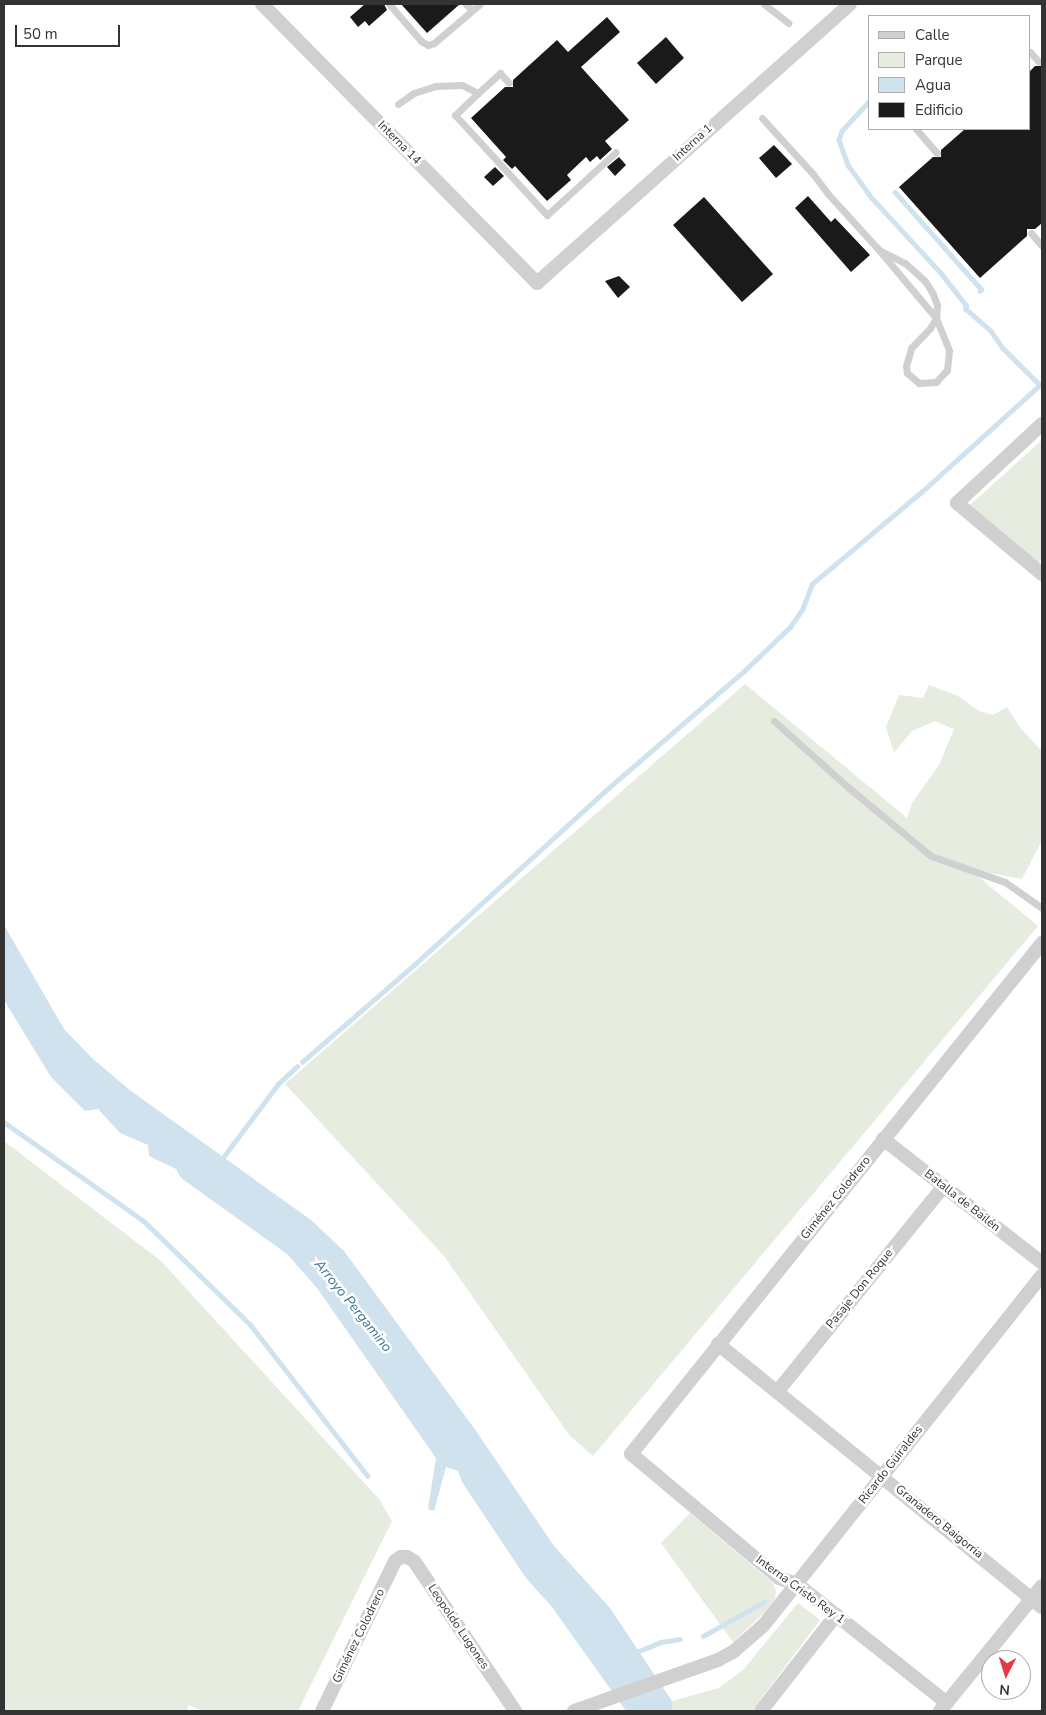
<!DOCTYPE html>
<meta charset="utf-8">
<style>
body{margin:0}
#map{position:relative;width:1046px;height:1715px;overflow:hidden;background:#fff;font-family:"Nunito Sans",sans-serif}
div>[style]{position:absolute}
.green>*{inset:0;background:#e6ecdf}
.water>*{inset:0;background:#cfe2ee}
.stream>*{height:4.5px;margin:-2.25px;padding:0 2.25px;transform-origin:2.25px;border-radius:2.25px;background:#cfe2ee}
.building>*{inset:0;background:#1a1a1a}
.lane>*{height:7px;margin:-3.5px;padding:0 3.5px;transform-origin:3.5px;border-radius:3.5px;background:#d0d0d0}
.street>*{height:14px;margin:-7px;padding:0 7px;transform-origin:7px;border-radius:7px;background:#d0d0d0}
span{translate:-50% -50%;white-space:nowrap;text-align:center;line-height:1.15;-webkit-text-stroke:5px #fff;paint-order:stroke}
.street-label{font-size:12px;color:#333}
.water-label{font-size:14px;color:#3f7597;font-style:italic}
.frame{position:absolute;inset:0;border:5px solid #333;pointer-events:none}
.legend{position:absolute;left:868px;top:15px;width:162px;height:115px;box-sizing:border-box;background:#fff;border:1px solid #adadad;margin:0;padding:6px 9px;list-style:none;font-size:15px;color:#333}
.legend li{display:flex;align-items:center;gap:10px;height:25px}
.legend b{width:25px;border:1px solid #adadad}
.north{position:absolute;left:981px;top:1650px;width:50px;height:50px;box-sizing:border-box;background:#fff;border:1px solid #adadad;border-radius:50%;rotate:185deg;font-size:14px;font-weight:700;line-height:20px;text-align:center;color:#333}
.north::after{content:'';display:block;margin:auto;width:18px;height:22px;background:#e63946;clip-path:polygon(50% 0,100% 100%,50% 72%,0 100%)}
.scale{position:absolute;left:15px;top:25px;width:105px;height:22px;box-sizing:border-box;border:2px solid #333;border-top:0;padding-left:6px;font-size:15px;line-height:18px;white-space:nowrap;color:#333;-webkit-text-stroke:4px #fff;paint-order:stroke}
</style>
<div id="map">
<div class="green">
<div style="clip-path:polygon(1042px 440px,1042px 558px,1038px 563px,970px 505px)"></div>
<div style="clip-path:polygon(745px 684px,907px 818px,912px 803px,939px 765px,954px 729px,935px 721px,912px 731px,894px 753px,886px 727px,899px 695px,923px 698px,929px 685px,958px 696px,979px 711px,993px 715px,1007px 707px,1021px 729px,1042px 751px,1042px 840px,1022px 879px,969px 869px,1038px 926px,593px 1456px,570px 1436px,444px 1256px,285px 1084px)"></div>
<div style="clip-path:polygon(4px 1141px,161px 1261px,379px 1499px,392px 1521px,298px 1711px,202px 1711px,189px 1705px,186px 1711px,4px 1711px)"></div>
<div style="clip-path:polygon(690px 1513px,773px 1583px,776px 1591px,775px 1599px,765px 1612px,733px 1642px,661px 1543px)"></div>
<div style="clip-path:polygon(798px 1603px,820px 1620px,752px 1711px,672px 1711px,672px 1701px,719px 1688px,744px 1669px)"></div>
</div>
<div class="water">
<div style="clip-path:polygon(4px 925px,64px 1029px,93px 1059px,131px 1091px,311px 1220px,344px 1251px,474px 1428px,554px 1546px,610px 1608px,672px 1701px,672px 1711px,626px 1711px,552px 1607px,526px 1578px,462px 1482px,458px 1471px,446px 1467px,434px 1511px,428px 1509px,436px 1458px,317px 1288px,287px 1254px,181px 1178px,176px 1169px,149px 1156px,148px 1145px,120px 1133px,98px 1109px,85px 1111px,51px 1077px,4px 1000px)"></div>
</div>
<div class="stream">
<div style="left:870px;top:101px;width:41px;rotate:133deg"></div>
<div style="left:842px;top:131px;width:9px;rotate:108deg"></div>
<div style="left:839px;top:140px;width:27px;rotate:70deg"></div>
<div style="left:848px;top:165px;width:41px;rotate:54deg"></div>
<div style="left:872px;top:198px;width:102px;rotate:47.4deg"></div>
<div style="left:941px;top:273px;width:41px;rotate:52deg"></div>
<div style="left:966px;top:305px;width:4px;rotate:90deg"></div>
<div style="left:966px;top:309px;width:33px;rotate:41deg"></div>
<div style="left:991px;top:331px;width:19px;rotate:55deg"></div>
<div style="left:1002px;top:347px;width:54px;rotate:45deg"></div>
<div style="left:895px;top:192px;width:130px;rotate:48.4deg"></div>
<div style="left:981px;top:289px;width:2px;rotate:117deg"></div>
<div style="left:302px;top:1062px;width:148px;rotate:-40.9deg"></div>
<div style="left:414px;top:965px;width:258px;rotate:-42.3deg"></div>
<div style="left:605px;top:791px;width:184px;rotate:-40.8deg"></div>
<div style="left:744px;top:671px;width:64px;rotate:-43.7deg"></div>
<div style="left:790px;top:627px;width:21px;rotate:-55deg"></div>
<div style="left:802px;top:610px;width:28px;rotate:-69deg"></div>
<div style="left:812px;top:584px;width:150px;rotate:-40.1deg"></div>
<div style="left:927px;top:487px;width:155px;rotate:-42.1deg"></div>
<div style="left:4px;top:1122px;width:171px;rotate:35.3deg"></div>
<div style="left:144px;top:1221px;width:148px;rotate:44.2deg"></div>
<div style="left:250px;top:1324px;width:192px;rotate:52.2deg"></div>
<div style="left:221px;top:1160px;width:95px;rotate:-53.1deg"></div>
<div style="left:278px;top:1084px;width:26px;rotate:-43deg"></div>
<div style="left:703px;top:1636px;width:70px;rotate:-29.1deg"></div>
<div style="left:634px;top:1653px;width:29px;rotate:-22deg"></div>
<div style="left:661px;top:1642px;width:19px;rotate:-9deg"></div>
</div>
<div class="building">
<div style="clip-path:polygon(365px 4px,384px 4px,387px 10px,369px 26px,365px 21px,358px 27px,350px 17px)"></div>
<div style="clip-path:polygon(401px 4px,460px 4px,427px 33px)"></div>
<div style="clip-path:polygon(607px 17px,620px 32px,581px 67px,629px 120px,605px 141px,612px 149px,600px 160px,597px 156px,590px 162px,586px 157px,567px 175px,571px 180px,547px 201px,515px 166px,512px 169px,503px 160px,506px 157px,471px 118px,505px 87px,513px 87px,513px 80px,557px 40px,568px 52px)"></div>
<div style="clip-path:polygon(666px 37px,684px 58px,656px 84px,637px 63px)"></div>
<div style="clip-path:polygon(1035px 66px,1042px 66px,1042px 223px,1035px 229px,1027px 229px,1027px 236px,980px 278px,899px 187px,933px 157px,941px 157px,941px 150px,965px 129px,1030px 129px,1030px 71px)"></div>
<div style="clip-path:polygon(774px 145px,792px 164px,776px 178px,759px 158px)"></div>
<div style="clip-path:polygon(619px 157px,626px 165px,615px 176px,607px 167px)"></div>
<div style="clip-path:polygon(495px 167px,504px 176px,493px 186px,484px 177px)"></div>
<div style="clip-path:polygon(808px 196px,831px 222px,835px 218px,870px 255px,851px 272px,795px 208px)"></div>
<div style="clip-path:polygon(704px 197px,773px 274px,742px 302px,673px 225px)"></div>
<div style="clip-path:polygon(619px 276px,630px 287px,618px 298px,605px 281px)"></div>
</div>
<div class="lane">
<div style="left:389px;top:4px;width:49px;rotate:49.1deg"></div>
<div style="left:421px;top:41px;width:8px;rotate:30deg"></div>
<div style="left:428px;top:45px;width:6px;rotate:-18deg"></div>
<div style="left:434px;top:43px;width:60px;rotate:-40.3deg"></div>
<div style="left:466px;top:4px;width:8px;rotate:45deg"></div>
<div style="left:764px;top:4px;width:31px;rotate:38deg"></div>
<div style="left:1030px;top:52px;width:13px;rotate:48deg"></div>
<div style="left:478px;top:93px;width:32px;rotate:136deg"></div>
<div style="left:455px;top:115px;width:136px;rotate:47.4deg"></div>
<div style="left:547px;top:215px;width:93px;rotate:-42.4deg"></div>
<div style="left:398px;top:104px;width:19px;rotate:-35deg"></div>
<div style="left:414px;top:93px;width:23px;rotate:-18deg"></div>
<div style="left:436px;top:86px;width:26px;rotate:-2deg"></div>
<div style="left:462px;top:85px;width:18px;rotate:27deg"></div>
<div style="left:478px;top:93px;width:30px;rotate:-42deg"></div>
<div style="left:500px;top:73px;width:13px;rotate:48deg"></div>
<div style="left:762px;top:118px;width:76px;rotate:47.7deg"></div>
<div style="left:813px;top:174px;width:25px;rotate:53deg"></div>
<div style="left:828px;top:194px;width:76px;rotate:47.7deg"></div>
<div style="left:879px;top:250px;width:29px;rotate:27deg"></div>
<div style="left:905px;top:263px;width:27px;rotate:42deg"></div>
<div style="left:925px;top:281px;width:15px;rotate:58deg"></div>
<div style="left:933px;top:294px;width:12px;rotate:70deg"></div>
<div style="left:937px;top:305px;width:13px;rotate:94deg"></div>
<div style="left:936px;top:318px;width:35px;rotate:68deg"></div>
<div style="left:949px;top:351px;width:19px;rotate:96deg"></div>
<div style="left:947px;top:370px;width:16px;rotate:133deg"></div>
<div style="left:936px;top:382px;width:17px;rotate:177deg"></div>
<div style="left:919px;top:383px;width:16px;rotate:-140deg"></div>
<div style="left:907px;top:373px;width:7px;rotate:-98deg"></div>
<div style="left:906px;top:366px;width:19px;rotate:-74deg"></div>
<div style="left:911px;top:348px;width:28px;rotate:-46deg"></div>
<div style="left:930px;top:328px;width:12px;rotate:-59deg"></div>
<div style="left:936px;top:318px;width:89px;rotate:-130deg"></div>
<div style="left:916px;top:129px;width:32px;rotate:49deg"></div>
<div style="left:1031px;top:233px;width:17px;rotate:50deg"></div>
<div style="left:774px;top:721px;width:101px;rotate:41.8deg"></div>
<div style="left:849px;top:788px;width:107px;rotate:39.7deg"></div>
<div style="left:931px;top:856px;width:78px;rotate:19.4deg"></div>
<div style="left:1005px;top:882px;width:45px;rotate:35.1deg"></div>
</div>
<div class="street">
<div style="left:262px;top:4px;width:392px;rotate:45.4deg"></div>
<div style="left:537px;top:283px;width:419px;rotate:-41.7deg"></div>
<div style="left:1042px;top:424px;width:116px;rotate:137.1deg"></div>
<div style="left:957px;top:503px;width:111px;rotate:39.9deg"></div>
<div style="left:883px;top:1139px;width:202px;rotate:37.9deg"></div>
<div style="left:718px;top:1344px;width:417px;rotate:39.1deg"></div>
<div style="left:777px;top:1392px;width:264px;rotate:-51deg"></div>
<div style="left:947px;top:1703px;width:191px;rotate:-141.6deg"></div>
<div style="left:797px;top:1584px;width:19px;rotate:-162deg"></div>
<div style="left:779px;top:1578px;width:193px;rotate:-140deg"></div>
<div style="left:631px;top:1454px;width:656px;rotate:-51.19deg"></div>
<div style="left:322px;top:1711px;width:167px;rotate:-64deg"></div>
<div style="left:395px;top:1561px;width:7px;rotate:-34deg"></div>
<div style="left:401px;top:1557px;width:6px"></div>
<div style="left:407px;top:1557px;width:8px;rotate:30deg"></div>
<div style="left:414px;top:1561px;width:181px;rotate:56deg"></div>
<div style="left:574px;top:1711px;width:153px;rotate:-19.5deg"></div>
<div style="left:718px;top:1660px;width:18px;rotate:-29deg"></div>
<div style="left:734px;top:1651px;width:38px;rotate:-41deg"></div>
<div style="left:763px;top:1626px;width:448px;rotate:-51.5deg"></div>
<div style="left:761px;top:1711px;width:122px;rotate:-52deg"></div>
<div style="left:940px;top:1711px;width:161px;rotate:-50.8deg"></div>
</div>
<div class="street-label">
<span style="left:399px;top:143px;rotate:45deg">Interna 14</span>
<span style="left:693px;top:143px;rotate:-42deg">Interna 1</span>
<span style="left:836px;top:1198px;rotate:-51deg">Giménez Colodrero</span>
<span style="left:962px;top:1201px;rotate:38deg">Batalla de Bailén</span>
<span style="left:860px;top:1289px;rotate:-51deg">Pasaje Don Roque</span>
<span style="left:891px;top:1465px;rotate:-52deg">Ricardo Güiraldes</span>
<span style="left:939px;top:1522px;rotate:39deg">Granadero Baigorria</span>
<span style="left:800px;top:1590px;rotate:36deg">Interna Cristo Rey 1</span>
<span style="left:458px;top:1627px;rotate:56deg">Leopoldo Lugones</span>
<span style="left:359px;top:1636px;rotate:-64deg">Giménez Colodrero</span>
</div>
<div class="water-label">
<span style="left:353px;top:1306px;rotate:51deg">Arroyo Pergamino</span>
</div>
<div class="frame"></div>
<ul class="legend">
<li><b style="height:6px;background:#d0d0d0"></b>Calle</li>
<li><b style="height:14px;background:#e6ecdf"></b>Parque</li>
<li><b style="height:14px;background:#cfe2ee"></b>Agua</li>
<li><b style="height:14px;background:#1a1a1a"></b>Edificio</li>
</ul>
<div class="north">N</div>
<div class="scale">50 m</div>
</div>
